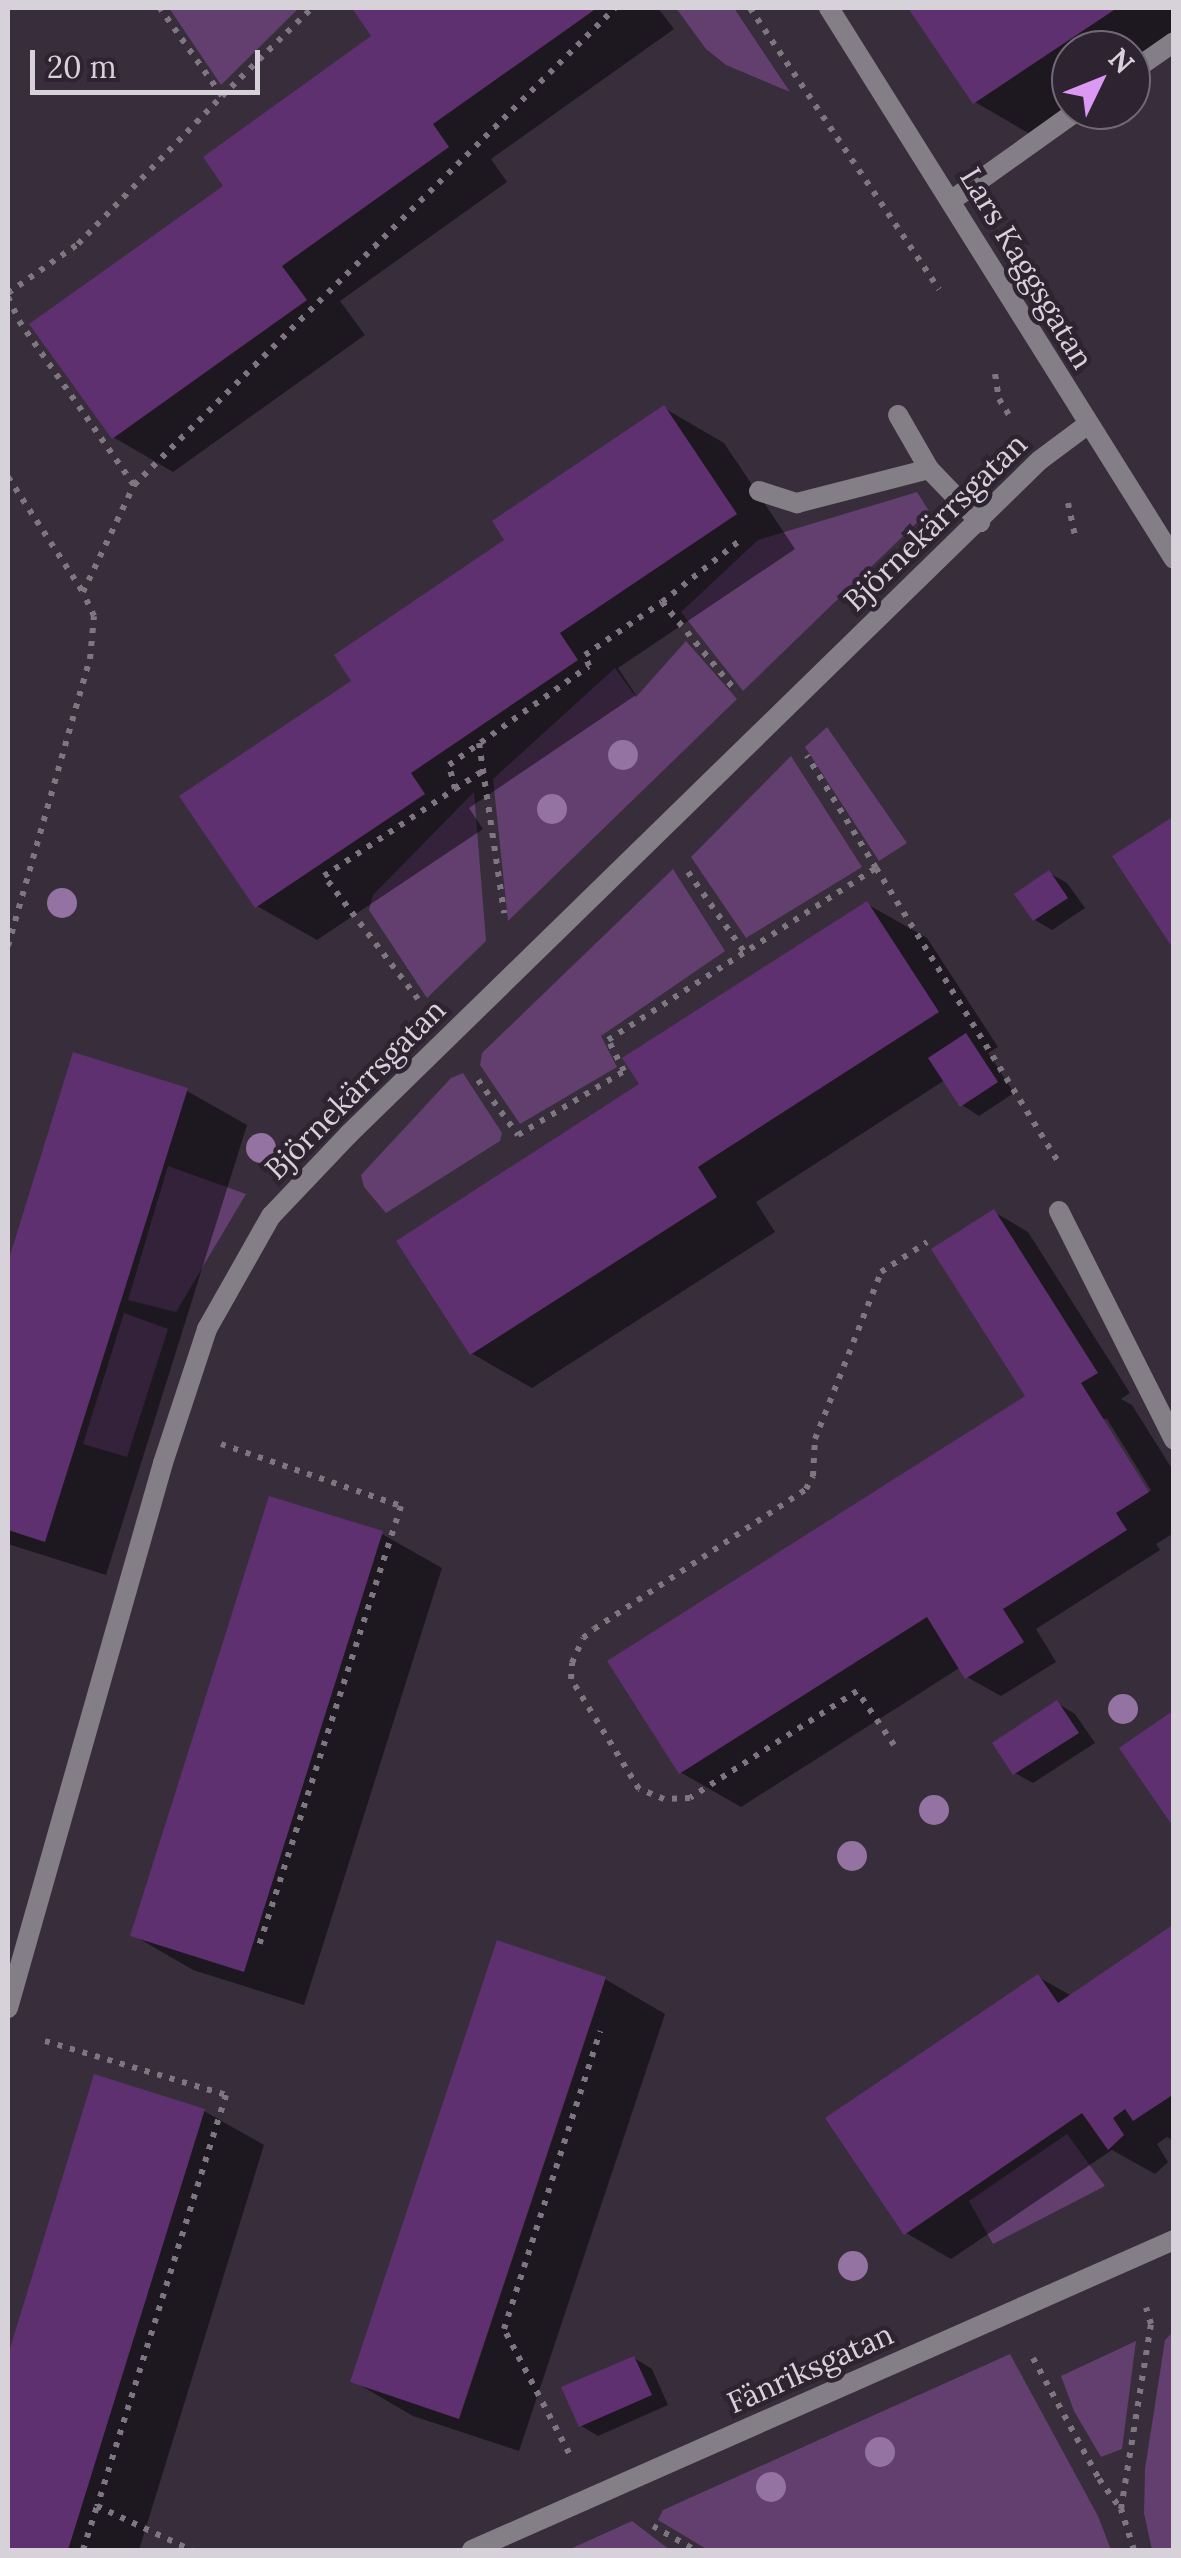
<!DOCTYPE html>
<meta charset="utf-8">
<style>
body{margin:0}
#map{position:relative;width:1181px;height:2558px;overflow:hidden;background:#372d3b;font-family:Lora,serif}
div>[style]{position:absolute}
.green>*{inset:0;background:#623f6e}
.shadow>*{inset:0;background:#0007}
.building>*{inset:0;background:#5f306f}
.path>*{height:6px;margin-top:-3px;transform-origin:0;background:repeating-linear-gradient(90deg,#7e7681 0 5px,transparent 0 13px)}
.service>*{height:20px;margin:-10px;padding:0 10px;transform-origin:10px;border-radius:10px;background:#847f86}
.minor>*{height:20px;margin:-10px;padding:0 10px;transform-origin:10px;border-radius:10px;background:#847f86}
.trees>*{width:30px;height:30px;margin:-15px;border-radius:50%;background:#9472a1}
span{translate:-50% -50%;white-space:nowrap;text-align:center;line-height:1.15;-webkit-text-stroke:9px #2d2331;paint-order:stroke}
.street-label{font-size:30px;color:#d7d1da}
.frame{position:absolute;inset:0;border:10px solid #d7d1da;pointer-events:none}
.north{position:absolute;left:1051px;top:30px;width:100px;height:100px;box-sizing:border-box;background:#2d2331;border:2px solid #716975;border-radius:50%;rotate:47deg;font-size:28px;font-weight:700;line-height:40px;text-align:center;color:#d7d1da}
.north::after{content:'';display:block;margin:auto;width:35px;height:45px;background:#dc99f4;clip-path:polygon(50% 0,100% 100%,50% 72%,0 100%)}
.scale{position:absolute;left:30px;top:50px;width:230px;height:45px;box-sizing:border-box;border:5px solid #d7d1da;border-top:0;padding-left:12px;font-size:30px;line-height:35px;white-space:nowrap;color:#d7d1da;-webkit-text-stroke:8px #2d2331;paint-order:stroke}
</style>
<div id="map">
<div class="green">
<div style="clip-path:polygon(169px 8px,299px 8px,221px 85px)"></div>
<div style="clip-path:polygon(676px 8px,734px 8px,790px 92px,726px 65px,706px 49px)"></div>
<div style="clip-path:polygon(917px 492px,929px 511px,743px 691px,681px 612px,758px 540px)"></div>
<div style="clip-path:polygon(686px 641px,737px 699px,508px 921px,493px 779px,615px 668px,636px 697px)"></div>
<div style="clip-path:polygon(827px 727px,907px 843px,879px 861px,805px 747px)"></div>
<div style="clip-path:polygon(791px 756px,862px 867px,746px 938px,691px 857px)"></div>
<div style="clip-path:polygon(474px 792px,486px 941px,427px 998px,369px 910px,373px 895px)"></div>
<div style="clip-path:polygon(673px 869px,725px 951px,601px 1036px,617px 1067px,520px 1124px,480px 1065px,482px 1053px)"></div>
<div style="clip-path:polygon(463px 1073px,502px 1133px,500px 1141px,386px 1213px,364px 1187px,361px 1175px,451px 1078px)"></div>
<div style="clip-path:polygon(168px 1166px,246px 1194px,176px 1312px,128px 1300px)"></div>
<div style="clip-path:polygon(124px 1313px,168px 1329px,127px 1457px,83px 1444px)"></div>
<div style="clip-path:polygon(1067px 2134px,1105px 2186px,993px 2244px,969px 2201px)"></div>
<div style="clip-path:polygon(1173px 2332px,1173px 2550px,1152px 2550px,1144px 2513px,1145px 2469px,1165px 2340px)"></div>
<div style="clip-path:polygon(1136px 2341px,1122px 2449px,1101px 2457px,1074px 2411px,1061px 2376px)"></div>
<div style="clip-path:polygon(1010px 2354px,1098px 2516px,1111px 2550px,708px 2550px,658px 2520px,663px 2510px)"></div>
<div style="clip-path:polygon(632px 2521px,670px 2550px,568px 2550px)"></div>
</div>
<div class="shadow">
<div style="clip-path:polygon(658px 8px,674px 29px,491px 159px,507px 182px,340px 301px,365px 335px,173px 472px,113px 437px,226px 186px,375px 36px,356px 9px)"></div>
<div style="clip-path:polygon(911px 8px,1174px 8px,1174px 44px,1131px 72px,1131px 50px,1071px 50px,1071px 110px,1035px 137px,975px 102px)"></div>
<div style="clip-path:polygon(664px 408px,724px 443px,795px 549px,618px 668px,636px 695px,469px 808px,483px 829px,317px 940px,257px 906px,354px 682px)"></div>
<div style="clip-path:polygon(1049px 873px,1067px 883px,1085px 908px,1052px 930px,1035px 920px)"></div>
<div style="clip-path:polygon(867px 904px,927px 938px,998px 1047px,988px 1053px,1014px 1093px,979px 1116px,962px 1105px,945px 1080px,756px 1202px,775px 1232px,532px 1388px,471px 1353px,643px 1084px)"></div>
<div style="clip-path:polygon(75px 1055px,187px 1091px,247px 1125px,106px 1575px,8px 1544px,8px 1271px)"></div>
<div style="clip-path:polygon(evenodd,994px 1212px,1028px 1232px,1130px 1393px,1121px 1399px,1132px 1405px,1174px 1472px,1174px 1533px,1156px 1544px,1160px 1550px,1036px 1629px,1056px 1662px,1001px 1696px,967px 1677px,961px 1667px,741px 1807px,680px 1772px,1031px 1396px,994px 1212px,1101px 1419px,1107px 1419px,1151px 1490px,1147px 1493px,1101px 1419px)"></div>
<div style="clip-path:polygon(382px 1534px,442px 1568px,304px 2005px,193px 1970px,133px 1935px)"></div>
<div style="clip-path:polygon(1057px 1703px,1075px 1714px,1095px 1743px,1033px 1783px,1015px 1773px)"></div>
<div style="clip-path:polygon(1174px 1926px,1174px 2141px,1167px 2137px,1157px 2144px,1168px 2162px,1155px 2174px,1112px 2150px,951px 2259px,906px 2233px,1038px 1977px,1072px 1996px)"></div>
<div style="clip-path:polygon(605px 1979px,665px 2014px,519px 2451px,413px 2416px,353px 2381px)"></div>
<div style="clip-path:polygon(96px 2077px,204px 2111px,264px 2145px,139px 2550px,8px 2550px,8px 2364px)"></div>
<div style="clip-path:polygon(634px 2358px,652px 2369px,668px 2405px,598px 2436px,580px 2425px)"></div>
</div>
<div class="building">
<div style="clip-path:polygon(352px 8px,597px 8px,433px 124px,449px 147px,282px 266px,307px 300px,112px 439px,29px 324px,223px 186px,203px 157px,371px 36px)"></div>
<div style="clip-path:polygon(908px 8px,1117px 8px,973px 104px)"></div>
<div style="clip-path:polygon(664px 405px,737px 514px,560px 633px,578px 660px,411px 773px,425px 794px,255px 908px,179px 796px,351px 681px,334px 655px,504px 540px,492px 521px)"></div>
<div style="clip-path:polygon(1174px 816px,1174px 950px,1112px 856px)"></div>
<div style="clip-path:polygon(1049px 870px,1068px 898px,1033px 921px,1014px 894px)"></div>
<div style="clip-path:polygon(867px 901px,939px 1012px,698px 1167px,717px 1197px,470px 1355px,396px 1241px,639px 1084px,622px 1058px)"></div>
<div style="clip-path:polygon(966px 1033px,998px 1082px,960px 1107px,928px 1058px)"></div>
<div style="clip-path:polygon(73px 1052px,188px 1088px,45px 1542px,8px 1530px,8px 1262px)"></div>
<div style="clip-path:polygon(994px 1209px,1098px 1373px,1081px 1383px,1149px 1492px,1116px 1513px,1127px 1530px,1003px 1609px,1024px 1642px,965px 1679px,927px 1617px,679px 1774px,607px 1661px,1025px 1396px,931px 1249px)"></div>
<div style="clip-path:polygon(269px 1496px,383px 1531px,244px 1972px,130px 1936px)"></div>
<div style="clip-path:polygon(1057px 1700px,1079px 1733px,1013px 1775px,992px 1743px)"></div>
<div style="clip-path:polygon(1174px 1710px,1174px 1828px,1119px 1748px)"></div>
<div style="clip-path:polygon(1174px 1924px,1174px 2094px,1133px 2121px,1125px 2109px,1113px 2118px,1124px 2135px,1108px 2150px,1082px 2113px,904px 2235px,825px 2118px,1038px 1974px,1058px 2003px)"></div>
<div style="clip-path:polygon(497px 1940px,606px 1977px,459px 2419px,350px 2382px)"></div>
<div style="clip-path:polygon(94px 2074px,205px 2109px,68px 2550px,8px 2550px,8px 2355px)"></div>
<div style="clip-path:polygon(634px 2356px,652px 2395px,579px 2427px,561px 2387px)"></div>
</div>
<div class="path">
<div style="left:750px;top:8px;width:339px;rotate:56.1deg"></div>
<div style="left:222px;top:96px;width:126px;rotate:-44.4deg"></div>
<div style="left:8px;top:293px;width:85px;rotate:-35deg"></div>
<div style="left:78px;top:244px;width:206px;rotate:-45.8deg"></div>
<div style="left:222px;top:96px;width:108px;rotate:-125.2deg"></div>
<div style="left:8px;top:297px;width:26px;rotate:65deg"></div>
<div style="left:19px;top:321px;width:200px;rotate:55deg"></div>
<div style="left:995px;top:374px;width:25px;rotate:81deg"></div>
<div style="left:999px;top:399px;width:22px;rotate:58deg"></div>
<div style="left:8px;top:477px;width:137px;rotate:56.9deg"></div>
<div style="left:1068px;top:503px;width:38px;rotate:78deg"></div>
<div style="left:662px;top:602px;width:103px;rotate:-38.3deg"></div>
<div style="left:479px;top:743px;width:172px;rotate:81.6deg"></div>
<div style="left:455px;top:789px;width:33px;rotate:-33deg"></div>
<div style="left:876px;top:868px;width:345px;rotate:58.2deg"></div>
<div style="left:688px;top:872px;width:99px;rotate:54.9deg"></div>
<div style="left:8px;top:946px;width:298px;rotate:-74.1deg"></div>
<div style="left:90px;top:659px;width:43px;rotate:-84.7deg"></div>
<div style="left:94px;top:616px;width:26px;rotate:-115deg"></div>
<div style="left:83px;top:592px;width:119px;rotate:-64.5deg"></div>
<div style="left:134px;top:485px;width:677px;rotate:-44.76deg"></div>
<div style="left:418px;top:999px;width:155px;rotate:-127.4deg"></div>
<div style="left:324px;top:876px;width:157px;rotate:-33.6deg"></div>
<div style="left:455px;top:789px;width:25px;rotate:-104deg"></div>
<div style="left:449px;top:765px;width:171px;rotate:-35.3deg"></div>
<div style="left:589px;top:666px;width:12px;rotate:-110deg"></div>
<div style="left:585px;top:655px;width:93px;rotate:-34.5deg"></div>
<div style="left:662px;top:602px;width:114px;rotate:50.3deg"></div>
<div style="left:478px;top:1080px;width:68px;rotate:54deg"></div>
<div style="left:518px;top:1135px;width:124px;rotate:-31.1deg"></div>
<div style="left:624px;top:1071px;width:35px;rotate:-117deg"></div>
<div style="left:608px;top:1040px;width:318px;rotate:-32.7deg"></div>
<div style="left:876px;top:868px;width:132px;rotate:-121.6deg"></div>
<div style="left:221px;top:1444px;width:190px;rotate:19deg"></div>
<div style="left:401px;top:1506px;width:466px;rotate:107.9deg"></div>
<div style="left:894px;top:1745px;width:65px;rotate:-124.4deg"></div>
<div style="left:857px;top:1691px;width:198px;rotate:147.4deg"></div>
<div style="left:690px;top:1798px;width:26px;rotate:178deg"></div>
<div style="left:664px;top:1799px;width:27px;rotate:-158deg"></div>
<div style="left:639px;top:1789px;width:129px;rotate:-121.7deg"></div>
<div style="left:571px;top:1679px;width:16px;rotate:-86deg"></div>
<div style="left:572px;top:1663px;width:27px;rotate:-66deg"></div>
<div style="left:583px;top:1638px;width:14px;rotate:-39deg"></div>
<div style="left:594px;top:1629px;width:254px;rotate:-33.4deg"></div>
<div style="left:806px;top:1489px;width:15px;rotate:-62deg"></div>
<div style="left:813px;top:1476px;width:37px;rotate:-87deg"></div>
<div style="left:815px;top:1439px;width:180px;rotate:-68.4deg"></div>
<div style="left:881px;top:1272px;width:55px;rotate:-33.1deg"></div>
<div style="left:45px;top:2041px;width:189px;rotate:16.6deg"></div>
<div style="left:226px;top:2095px;width:431px;rotate:107.4deg"></div>
<div style="left:1033px;top:2358px;width:138px;rotate:61.4deg"></div>
<div style="left:1099px;top:2479px;width:37px;rotate:54deg"></div>
<div style="left:569px;top:2453px;width:140px;rotate:-117.7deg"></div>
<div style="left:504px;top:2329px;width:313px;rotate:-72.1deg"></div>
<div style="left:653px;top:2526px;width:48px;rotate:29.7deg"></div>
<div style="left:83px;top:2550px;width:46px;rotate:-72.3deg"></div>
<div style="left:97px;top:2506px;width:104px;rotate:25.1deg"></div>
<div style="left:1134px;top:2550px;width:43px;rotate:-107.6deg"></div>
<div style="left:1121px;top:2509px;width:187px;rotate:-80.8deg"></div>
<div style="left:1151px;top:2324px;width:17px;rotate:-107deg"></div>
</div>
<div class="service">
<div style="left:898px;top:415px;width:62px;rotate:60.1deg"></div>
<div style="left:929px;top:469px;width:74px;rotate:46.1deg"></div>
<div style="left:759px;top:491px;width:40px;rotate:18deg"></div>
<div style="left:797px;top:503px;width:136px;rotate:-14.4deg"></div>
</div>
<div class="minor">
<div style="left:829px;top:8px;width:650px;rotate:57.95deg"></div>
<div style="left:1131px;top:72px;width:52px;rotate:-34.9deg"></div>
<div style="left:952px;top:200px;width:155px;rotate:-35.5deg"></div>
<div style="left:1059px;top:1211px;width:256px;rotate:63.3deg"></div>
<div style="left:8px;top:2008px;width:567px;rotate:-74.12deg"></div>
<div style="left:163px;top:1463px;width:141px;rotate:-71.8deg"></div>
<div style="left:207px;top:1329px;width:130px;rotate:-60.5deg"></div>
<div style="left:271px;top:1216px;width:113px;rotate:-46.4deg"></div>
<div style="left:349px;top:1134px;width:965px;rotate:-44.29deg"></div>
<div style="left:1040px;top:460px;width:59px;rotate:-36.7deg"></div>
<div style="left:472px;top:2550px;width:767px;rotate:-23.83deg"></div>
</div>
<div class="trees">
<div style="left:623px;top:755px"></div>
<div style="left:552px;top:809px"></div>
<div style="left:62px;top:903px"></div>
<div style="left:261px;top:1148px"></div>
<div style="left:1123px;top:1709px"></div>
<div style="left:934px;top:1810px"></div>
<div style="left:852px;top:1856px"></div>
<div style="left:853px;top:2266px"></div>
<div style="left:880px;top:2452px"></div>
<div style="left:771px;top:2487px"></div>
</div>
<div class="street-label">
<span style="left:1027px;top:268px;rotate:59deg">Lars Kaggsgatan</span>
<span style="left:935px;top:522px;rotate:-44deg">Björnekärrsgatan</span>
<span style="left:355px;top:1089px;rotate:-45deg">Björnekärrsgatan</span>
<span style="left:810px;top:2368px;rotate:-24deg">Fänriksgatan</span>
</div>
<div class="frame"></div>
<div class="north">N</div>
<div class="scale">20 m</div>
</div>
